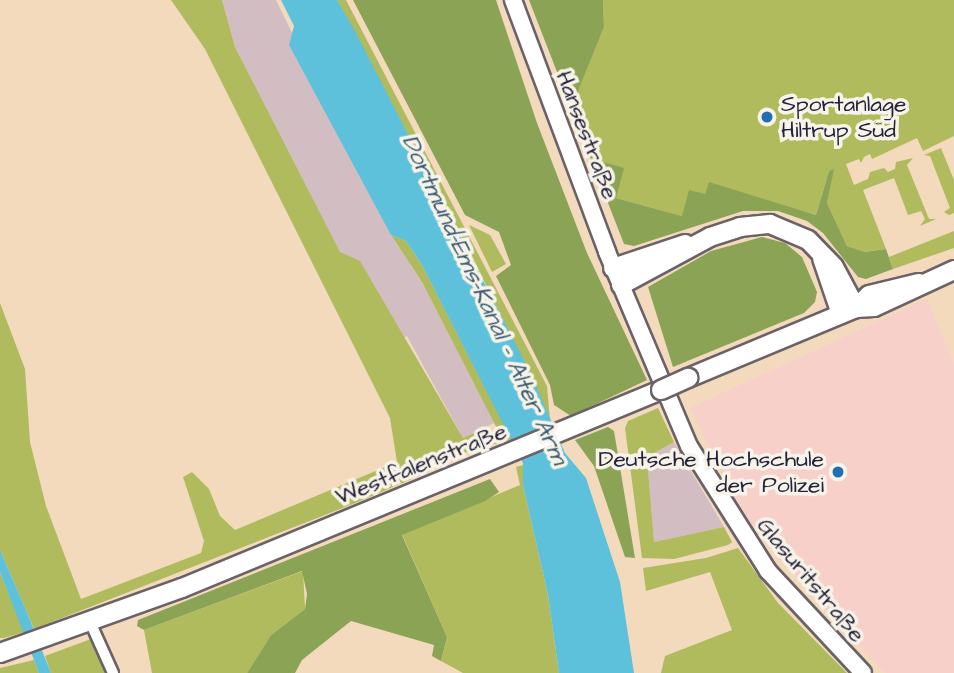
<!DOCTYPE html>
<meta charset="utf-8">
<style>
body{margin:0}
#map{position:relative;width:954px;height:673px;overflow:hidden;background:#f3dabd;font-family:"Architects Daughter",sans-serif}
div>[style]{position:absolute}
.built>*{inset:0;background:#f7d0ca}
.industrial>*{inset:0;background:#d2bec2}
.green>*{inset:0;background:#afbb5d}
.forest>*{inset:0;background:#8ba354}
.water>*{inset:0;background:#5ec1dc}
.roads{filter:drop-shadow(2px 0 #6b6268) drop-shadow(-2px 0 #6b6268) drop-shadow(0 2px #6b6268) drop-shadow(0 -2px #6b6268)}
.street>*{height:10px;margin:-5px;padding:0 5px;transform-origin:5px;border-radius:5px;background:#fff}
.secondary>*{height:16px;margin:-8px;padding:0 8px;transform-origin:8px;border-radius:8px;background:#fff}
.primary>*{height:18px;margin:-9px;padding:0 9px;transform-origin:9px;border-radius:9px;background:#fff}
.bridges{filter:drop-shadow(2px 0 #6b6268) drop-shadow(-2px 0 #6b6268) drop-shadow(0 2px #6b6268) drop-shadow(0 -2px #6b6268)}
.primary-bridge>*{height:18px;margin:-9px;padding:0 9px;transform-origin:9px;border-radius:9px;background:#fff}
.dots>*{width:19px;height:19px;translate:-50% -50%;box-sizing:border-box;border:4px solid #f7f3e8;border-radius:50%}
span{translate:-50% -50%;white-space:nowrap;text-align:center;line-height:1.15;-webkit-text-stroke:7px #f7f3e8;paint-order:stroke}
.poi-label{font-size:23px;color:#22223b}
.left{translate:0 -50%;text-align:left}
.right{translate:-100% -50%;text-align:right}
.street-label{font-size:23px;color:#22223b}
.water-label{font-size:24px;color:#375a73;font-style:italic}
</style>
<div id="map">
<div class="built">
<div style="clip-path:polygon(927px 299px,954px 364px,954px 673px,885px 673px,763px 541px,733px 494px,690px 408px)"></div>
</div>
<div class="industrial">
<div style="clip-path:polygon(222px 0,276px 0,391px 235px,422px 282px,494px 423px,463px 438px,407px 336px,402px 339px,340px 253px,235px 47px)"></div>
<div style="clip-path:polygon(674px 442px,724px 527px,654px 542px,647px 457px)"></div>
</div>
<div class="green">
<div style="clip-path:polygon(171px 0,222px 0,235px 47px,340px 252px,360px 261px,463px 438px,487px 427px,498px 443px,447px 458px,445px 465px,353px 504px,34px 629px,0 550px,0 303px,25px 369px,30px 442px,46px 506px,81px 599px,201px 553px,204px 541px,183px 477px,192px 472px,209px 489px,220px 516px,235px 530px,397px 462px,390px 418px,205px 49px)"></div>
<div style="clip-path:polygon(337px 0,346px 0,547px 386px,550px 420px,476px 264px)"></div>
<div style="clip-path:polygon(603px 0,954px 0,954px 136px,923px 151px,917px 138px,872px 159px,870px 154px,864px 157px,861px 163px,859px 159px,846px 164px,854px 185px,868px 179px,870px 172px,884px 168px,888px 172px,895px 169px,896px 162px,913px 158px,907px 165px,929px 219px,936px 219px,920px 226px,925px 219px,921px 211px,908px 215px,894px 178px,863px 190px,886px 249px,863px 252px,847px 246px,827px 203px,833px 170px,829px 171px,816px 215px,709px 183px,705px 194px,682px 216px,616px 198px,593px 159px,574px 100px,604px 27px)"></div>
<div style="clip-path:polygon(941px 148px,954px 180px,954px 213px,949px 215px,944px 212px,950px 208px,930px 156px,924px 155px)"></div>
<div style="clip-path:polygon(469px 225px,490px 235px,506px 264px,492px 272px)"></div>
<div style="clip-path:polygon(954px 231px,954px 248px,893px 269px,889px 257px)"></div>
<div style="clip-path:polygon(391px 235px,406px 241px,422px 265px,512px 440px,505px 441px,494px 423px,422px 282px)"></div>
<div style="clip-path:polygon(658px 408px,674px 442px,647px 457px,654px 542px,724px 527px,732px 542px,728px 545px,674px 559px,642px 558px,625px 428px,628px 421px)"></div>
<div style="clip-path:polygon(523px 465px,523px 485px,548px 595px,559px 673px,463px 673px,441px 661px,447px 637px,402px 534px,520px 485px,516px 467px)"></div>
<div style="clip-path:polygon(738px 548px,778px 603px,847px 673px,661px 673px,665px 656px,732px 630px,710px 572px,646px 591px,643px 568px,706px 558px)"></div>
<div style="clip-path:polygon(303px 571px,305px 609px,271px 635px,247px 673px,152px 673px,144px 630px)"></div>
<div style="clip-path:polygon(0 572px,24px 632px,4px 638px,0 638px)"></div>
<div style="clip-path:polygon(91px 639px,106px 673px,51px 673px,45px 656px)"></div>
<div style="clip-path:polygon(34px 660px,39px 673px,0 673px,0 668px)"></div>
</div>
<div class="forest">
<div style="clip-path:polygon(353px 0,496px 0,537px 123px,587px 253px,647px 380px,571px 416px,554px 405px,550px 385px,496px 276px,511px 265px,499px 232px,465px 215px)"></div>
<div style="clip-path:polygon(529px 0,603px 0,604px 27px,574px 101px,593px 159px,624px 168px,616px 198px,682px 216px,689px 190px,705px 194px,709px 182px,816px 215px,829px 171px,834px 169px,827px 203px,847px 246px,864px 252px,886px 249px,893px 269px,866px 279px,858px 277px,823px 233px,807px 221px,778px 211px,743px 211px,634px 246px,624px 244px)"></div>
<div style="clip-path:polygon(762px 237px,785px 243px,802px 257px,817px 292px,815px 302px,804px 313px,673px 367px,648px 287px,711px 251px)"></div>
<div style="clip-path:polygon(608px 427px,614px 431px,635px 558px,625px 557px,594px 466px,575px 440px)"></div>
<div style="clip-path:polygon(490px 479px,499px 492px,485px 501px,402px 535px,447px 637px,441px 661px,432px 656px,434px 645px,351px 621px,302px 660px,295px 673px,247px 673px,271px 635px,305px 609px,307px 594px,302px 571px,144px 630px,137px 626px,138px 620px)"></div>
</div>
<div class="water">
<div style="clip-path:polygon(281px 0,337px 0,355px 31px,531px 374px,565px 453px,586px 478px,620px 582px,634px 673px,559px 673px,548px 595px,523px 485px,523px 463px,422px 265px,406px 241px,391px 235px,289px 45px,294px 26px)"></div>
<div style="clip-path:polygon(0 550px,28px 615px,51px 673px,39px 673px,0 572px)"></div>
</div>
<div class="roads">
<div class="street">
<div style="left:91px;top:624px;width:54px;rotate:65.8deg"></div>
</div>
<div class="secondary">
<div style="left:513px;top:0;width:269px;rotate:69.5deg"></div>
<div style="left:607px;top:252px;width:211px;rotate:67.1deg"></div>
<div style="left:689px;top:446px;width:148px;rotate:57.7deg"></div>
<div style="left:768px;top:571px;width:139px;rotate:47deg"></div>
</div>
<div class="primary">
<div style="left:822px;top:258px;width:59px;rotate:71.3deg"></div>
<div style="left:613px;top:268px;width:76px;rotate:-18.4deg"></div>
<div style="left:621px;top:285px;width:101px;rotate:-28.3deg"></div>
<div style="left:710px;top:237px;width:32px;rotate:-18deg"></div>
<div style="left:740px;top:227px;width:30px;rotate:-6deg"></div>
<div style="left:770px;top:224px;width:41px;rotate:22.8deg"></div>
<div style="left:808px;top:240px;width:37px;rotate:46deg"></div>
<div style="left:834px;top:267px;width:47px;rotate:61.8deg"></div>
<div style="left:856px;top:308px;width:18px;rotate:-3deg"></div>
<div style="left:874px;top:307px;width:88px;rotate:-24.8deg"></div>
<div style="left:688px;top:378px;width:182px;rotate:-22.6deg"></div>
<div style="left:856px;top:308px;width:18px;rotate:-45deg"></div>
<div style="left:869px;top:295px;width:51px;rotate:-13.5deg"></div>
<div style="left:0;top:653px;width:193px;rotate:-19.7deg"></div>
<div style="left:182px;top:588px;width:518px;rotate:-22.46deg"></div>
</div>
</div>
<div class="bridges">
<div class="primary-bridge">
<div style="left:661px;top:390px;width:30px;rotate:-24deg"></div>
</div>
</div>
<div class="dots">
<div style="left:767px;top:117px;background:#1f6fb2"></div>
<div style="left:838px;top:472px;background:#1f6fb2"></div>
</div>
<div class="poi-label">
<span class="left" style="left:781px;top:117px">Sportanlage<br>Hiltrup Süd</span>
<span class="right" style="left:824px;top:472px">Deutsche Hochschule<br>der Polizei</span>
</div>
<div class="street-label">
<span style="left:587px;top:135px;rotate:69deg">Hansestraße</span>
<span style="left:421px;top:464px;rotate:-22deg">Westfalenstraße</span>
<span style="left:811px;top:580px;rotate:50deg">Glasuritstraße</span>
</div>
<div class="water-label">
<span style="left:484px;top:300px;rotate:65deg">Dortmund-Ems-Kanal – Alter Arm</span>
</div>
</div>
